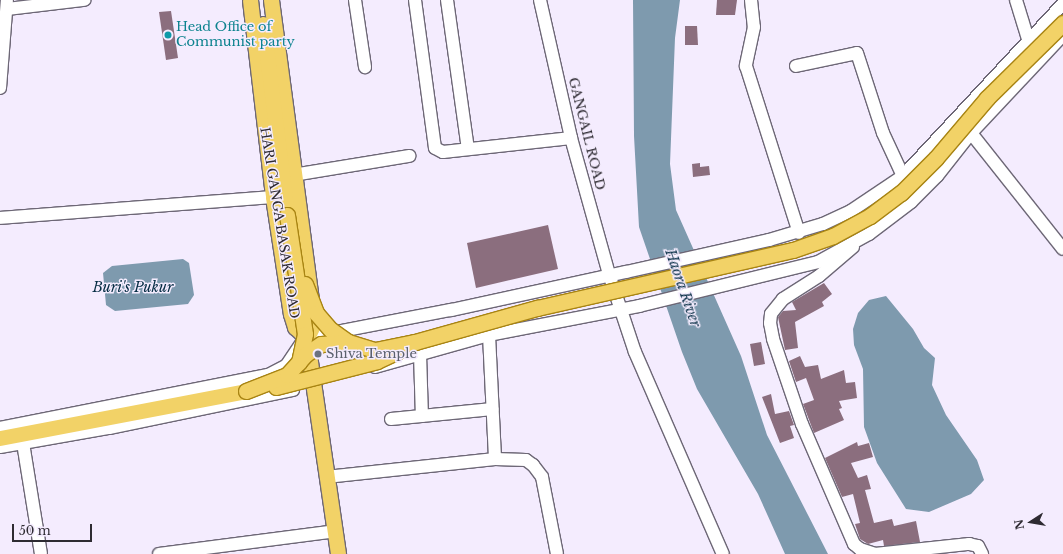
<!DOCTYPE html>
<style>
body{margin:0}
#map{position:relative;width:1063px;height:554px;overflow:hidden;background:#f4ecfe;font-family:"Libre Baskerville",serif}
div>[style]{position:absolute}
.water>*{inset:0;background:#7e9aae}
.building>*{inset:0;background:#8b6e7e}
.roads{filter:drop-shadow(1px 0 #6d6776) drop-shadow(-1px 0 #6d6776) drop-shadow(0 1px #6d6776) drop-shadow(0 -1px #6d6776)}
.minor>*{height:12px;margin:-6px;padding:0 6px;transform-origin:6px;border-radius:6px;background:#fff}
.major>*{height:15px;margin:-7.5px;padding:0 7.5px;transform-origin:7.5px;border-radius:7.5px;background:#f2d267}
.bridges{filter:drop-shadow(1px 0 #a88413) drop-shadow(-1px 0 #a88413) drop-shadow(0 1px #a88413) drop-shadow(0 -1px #a88413)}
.major-bridge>*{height:15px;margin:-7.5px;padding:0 7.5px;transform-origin:7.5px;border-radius:7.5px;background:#f2d267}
.dots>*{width:11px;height:11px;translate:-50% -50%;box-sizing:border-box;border:2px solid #f4ecfe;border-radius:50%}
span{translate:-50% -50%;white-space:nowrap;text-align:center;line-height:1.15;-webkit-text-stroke:3px #f4ecfe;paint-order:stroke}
.culture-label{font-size:13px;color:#0d838f}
.left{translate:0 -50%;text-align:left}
.street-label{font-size:13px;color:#2e2b32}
.worship-label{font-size:13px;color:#5b616d}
.water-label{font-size:14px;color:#062d44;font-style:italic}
.north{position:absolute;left:1011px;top:502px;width:40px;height:40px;-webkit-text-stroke:3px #f4ecfe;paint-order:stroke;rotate:258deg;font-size:11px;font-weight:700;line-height:16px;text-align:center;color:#2e2b32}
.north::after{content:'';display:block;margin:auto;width:14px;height:18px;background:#2e2b32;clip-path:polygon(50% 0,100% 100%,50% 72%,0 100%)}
.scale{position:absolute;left:12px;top:524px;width:80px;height:18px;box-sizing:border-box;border:2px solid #2e2b32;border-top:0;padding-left:5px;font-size:12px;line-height:14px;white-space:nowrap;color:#2e2b32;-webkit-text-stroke:3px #f4ecfe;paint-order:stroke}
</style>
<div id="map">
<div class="water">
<div style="clip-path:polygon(633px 0,680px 0,675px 38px,670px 164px,676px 210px,741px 356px,767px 435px,828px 554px,785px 554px,758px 494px,697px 389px,682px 352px,639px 227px,634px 136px)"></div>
<div style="clip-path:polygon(183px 259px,189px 263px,194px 295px,188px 304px,115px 311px,106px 305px,103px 273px,112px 266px)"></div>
<div style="clip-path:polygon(886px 296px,913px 329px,924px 348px,935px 358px,932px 385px,946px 415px,977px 460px,984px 480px,971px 494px,929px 512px,906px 509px,877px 463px,864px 427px,863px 369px,854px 345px,853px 329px,858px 313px,869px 300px)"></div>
</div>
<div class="building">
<div style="clip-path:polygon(717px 0,737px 0,735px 15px,716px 15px)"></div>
<div style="clip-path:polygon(171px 11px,178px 58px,166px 60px,159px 12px)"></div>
<div style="clip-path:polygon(685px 26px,697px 26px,698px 45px,685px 45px)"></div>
<div style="clip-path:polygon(700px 163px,700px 167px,709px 166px,710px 175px,693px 177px,692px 164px)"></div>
<div style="clip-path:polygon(548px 225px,558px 269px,476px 288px,467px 243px)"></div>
<div style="clip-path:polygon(824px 283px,832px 294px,822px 302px,824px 306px,795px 322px,798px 348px,785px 350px,778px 317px,783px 311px,796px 310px,792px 302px)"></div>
<div style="clip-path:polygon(761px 342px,765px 364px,754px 366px,750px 344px)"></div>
<div style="clip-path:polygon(800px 356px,805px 367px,818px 365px,821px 379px,844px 370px,846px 383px,855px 382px,857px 398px,839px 401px,842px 408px,839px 409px,844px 420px,814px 433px,803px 404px,814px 400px,806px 378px,796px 382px,789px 361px)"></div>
<div style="clip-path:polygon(771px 394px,775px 414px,789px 411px,794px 425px,790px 426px,794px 438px,780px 443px,762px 397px)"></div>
<div style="clip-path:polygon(857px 442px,858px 446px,869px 443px,873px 457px,851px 463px,858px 478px,867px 475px,871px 489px,865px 490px,874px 523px,892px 519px,894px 526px,916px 521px,920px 542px,884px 546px,883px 540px,868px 544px,860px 539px,855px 524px,860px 523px,853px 494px,842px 497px,825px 458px)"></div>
</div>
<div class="roads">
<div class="minor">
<div style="left:355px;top:0;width:68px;rotate:81.5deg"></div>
<div style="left:415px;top:0;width:149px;rotate:82.3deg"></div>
<div style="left:435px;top:148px;width:9px;rotate:27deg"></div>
<div style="left:443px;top:152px;width:129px;rotate:-6.2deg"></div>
<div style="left:447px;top:0;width:150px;rotate:82deg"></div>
<div style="left:540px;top:0;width:141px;rotate:77.3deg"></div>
<div style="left:571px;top:138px;width:141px;rotate:74.4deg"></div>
<div style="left:609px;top:274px;width:82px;rotate:71.6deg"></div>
<div style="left:635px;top:352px;width:220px;rotate:66.5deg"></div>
<div style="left:751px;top:0;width:27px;rotate:84deg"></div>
<div style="left:754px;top:27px;width:40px;rotate:102deg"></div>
<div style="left:746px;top:66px;width:175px;rotate:72.4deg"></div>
<div style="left:1016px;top:0;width:41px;rotate:72.9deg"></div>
<div style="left:7px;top:9px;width:78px;rotate:-6.7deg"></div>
<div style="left:796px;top:66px;width:62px;rotate:-12deg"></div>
<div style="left:857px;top:53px;width:84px;rotate:72deg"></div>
<div style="left:883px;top:133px;width:47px;rotate:65.1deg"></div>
<div style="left:0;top:88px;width:88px;rotate:-85.5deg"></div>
<div style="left:967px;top:128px;width:154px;rotate:51.6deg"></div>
<div style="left:293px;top:175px;width:118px;rotate:-9.3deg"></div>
<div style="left:0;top:218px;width:274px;rotate:-4.4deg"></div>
<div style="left:853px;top:247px;width:45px;rotate:139.5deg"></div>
<div style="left:819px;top:276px;width:43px;rotate:147.4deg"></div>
<div style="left:783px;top:299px;width:19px;rotate:129deg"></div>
<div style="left:771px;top:314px;width:9px;rotate:96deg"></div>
<div style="left:770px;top:323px;width:16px;rotate:79deg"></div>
<div style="left:773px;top:339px;width:90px;rotate:71.2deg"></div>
<div style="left:802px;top:424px;width:131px;rotate:66.6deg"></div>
<div style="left:854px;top:544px;width:8px;rotate:40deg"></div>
<div style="left:860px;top:549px;width:16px;rotate:18deg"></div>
<div style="left:875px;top:554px;width:95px;rotate:-6.1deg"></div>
<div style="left:969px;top:544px;width:9px;rotate:13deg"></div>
<div style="left:978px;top:546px;width:9px;rotate:63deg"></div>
<div style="left:489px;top:335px;width:124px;rotate:87.2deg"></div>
<div style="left:420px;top:354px;width:62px;rotate:88.2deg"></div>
<div style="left:375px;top:367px;width:118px;rotate:-15.7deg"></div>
<div style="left:489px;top:335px;width:153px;rotate:-10.9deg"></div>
<div style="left:639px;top:306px;width:184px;rotate:-13.8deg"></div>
<div style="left:818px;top:262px;width:58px;rotate:-28.8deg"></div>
<div style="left:869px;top:234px;width:53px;rotate:-37.3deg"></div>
<div style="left:911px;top:202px;width:37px;rotate:-45deg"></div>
<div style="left:937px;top:176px;width:55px;rotate:-51.7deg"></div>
<div style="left:971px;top:133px;width:134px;rotate:-46.8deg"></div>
<div style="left:391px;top:419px;width:102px;rotate:-5.6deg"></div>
<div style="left:0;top:428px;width:273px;rotate:-11.2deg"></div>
<div style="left:268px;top:375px;width:20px;rotate:-27deg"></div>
<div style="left:286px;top:366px;width:34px;rotate:-56deg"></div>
<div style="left:305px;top:338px;width:149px;rotate:-10.9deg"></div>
<div style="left:451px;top:310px;width:179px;rotate:-12.3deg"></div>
<div style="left:626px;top:272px;width:147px;rotate:-12.6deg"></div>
<div style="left:769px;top:240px;width:56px;rotate:-16.5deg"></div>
<div style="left:823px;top:224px;width:31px;rotate:-25deg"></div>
<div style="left:851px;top:211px;width:63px;rotate:-33.9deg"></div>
<div style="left:903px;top:176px;width:235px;rotate:-47.1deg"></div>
<div style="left:23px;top:443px;width:112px;rotate:80.8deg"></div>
<div style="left:0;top:447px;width:111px;rotate:-9.9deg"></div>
<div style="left:109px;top:428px;width:188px;rotate:-11.7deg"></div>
<div style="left:326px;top:477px;width:170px;rotate:-6.1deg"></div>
<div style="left:495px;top:459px;width:31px;rotate:2deg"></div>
<div style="left:526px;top:460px;width:9px;rotate:36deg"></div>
<div style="left:533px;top:465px;width:15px;rotate:53deg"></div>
<div style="left:542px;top:477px;width:78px;rotate:79deg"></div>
<div style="left:159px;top:554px;width:177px;rotate:-7.4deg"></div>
</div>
<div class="major">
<div style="left:250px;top:0;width:198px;rotate:83.3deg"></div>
<div style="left:273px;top:197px;width:118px;rotate:81.3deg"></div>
<div style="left:291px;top:314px;width:14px;rotate:73deg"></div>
<div style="left:295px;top:327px;width:16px;rotate:43deg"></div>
<div style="left:271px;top:0;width:326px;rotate:82.4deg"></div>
<div style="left:314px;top:323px;width:17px;rotate:115deg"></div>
<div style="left:263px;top:24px;width:193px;rotate:82.8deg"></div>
<div style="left:307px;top:341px;width:215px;rotate:81.7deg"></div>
<div style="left:0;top:438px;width:250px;rotate:-10.8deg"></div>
</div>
</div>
<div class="bridges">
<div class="major-bridge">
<div style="left:287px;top:215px;width:120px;rotate:81.4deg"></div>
<div style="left:305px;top:334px;width:29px;rotate:102deg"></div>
<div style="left:305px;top:284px;width:31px;rotate:69deg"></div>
<div style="left:316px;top:313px;width:23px;rotate:49deg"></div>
<div style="left:331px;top:330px;width:21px;rotate:35deg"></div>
<div style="left:276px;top:387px;width:104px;rotate:-14.4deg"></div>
<div style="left:377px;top:361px;width:23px;rotate:-25deg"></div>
<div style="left:246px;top:391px;width:44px;rotate:-21.3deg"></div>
<div style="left:287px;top:375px;width:28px;rotate:-48deg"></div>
<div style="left:306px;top:354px;width:18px;rotate:-34deg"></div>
<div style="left:321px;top:344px;width:27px;rotate:-4deg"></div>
<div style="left:348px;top:342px;width:28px;rotate:17deg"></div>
<div style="left:375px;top:350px;width:41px;rotate:-11.3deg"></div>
<div style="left:415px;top:342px;width:127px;rotate:-15.6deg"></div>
<div style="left:537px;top:308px;width:262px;rotate:-12.8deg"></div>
<div style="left:793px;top:250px;width:42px;rotate:-19.3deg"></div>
<div style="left:833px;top:236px;width:42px;rotate:-28.4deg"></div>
<div style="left:870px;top:216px;width:39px;rotate:-37deg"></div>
<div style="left:901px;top:193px;width:49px;rotate:-45deg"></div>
<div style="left:936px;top:158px;width:79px;rotate:-49.6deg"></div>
<div style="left:987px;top:98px;width:107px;rotate:-44.6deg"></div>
</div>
</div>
<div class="dots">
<div style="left:168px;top:35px;background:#0f9aa8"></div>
<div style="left:318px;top:354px;background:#6b7280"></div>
</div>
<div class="culture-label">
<span class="left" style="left:176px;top:35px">Head Office of<br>Communist party</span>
</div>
<div class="street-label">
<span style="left:586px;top:134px;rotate:76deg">GANGAIL ROAD</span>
<span style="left:279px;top:223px;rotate:81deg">HARI GANGA BASAK ROAD</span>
</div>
<div class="worship-label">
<span class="left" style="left:326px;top:354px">Shiva Temple</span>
</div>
<div class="water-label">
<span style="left:133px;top:287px">Buri's Pukur</span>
<span style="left:683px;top:288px;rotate:71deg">Haora River</span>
</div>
<div class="north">N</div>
<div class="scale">50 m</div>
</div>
